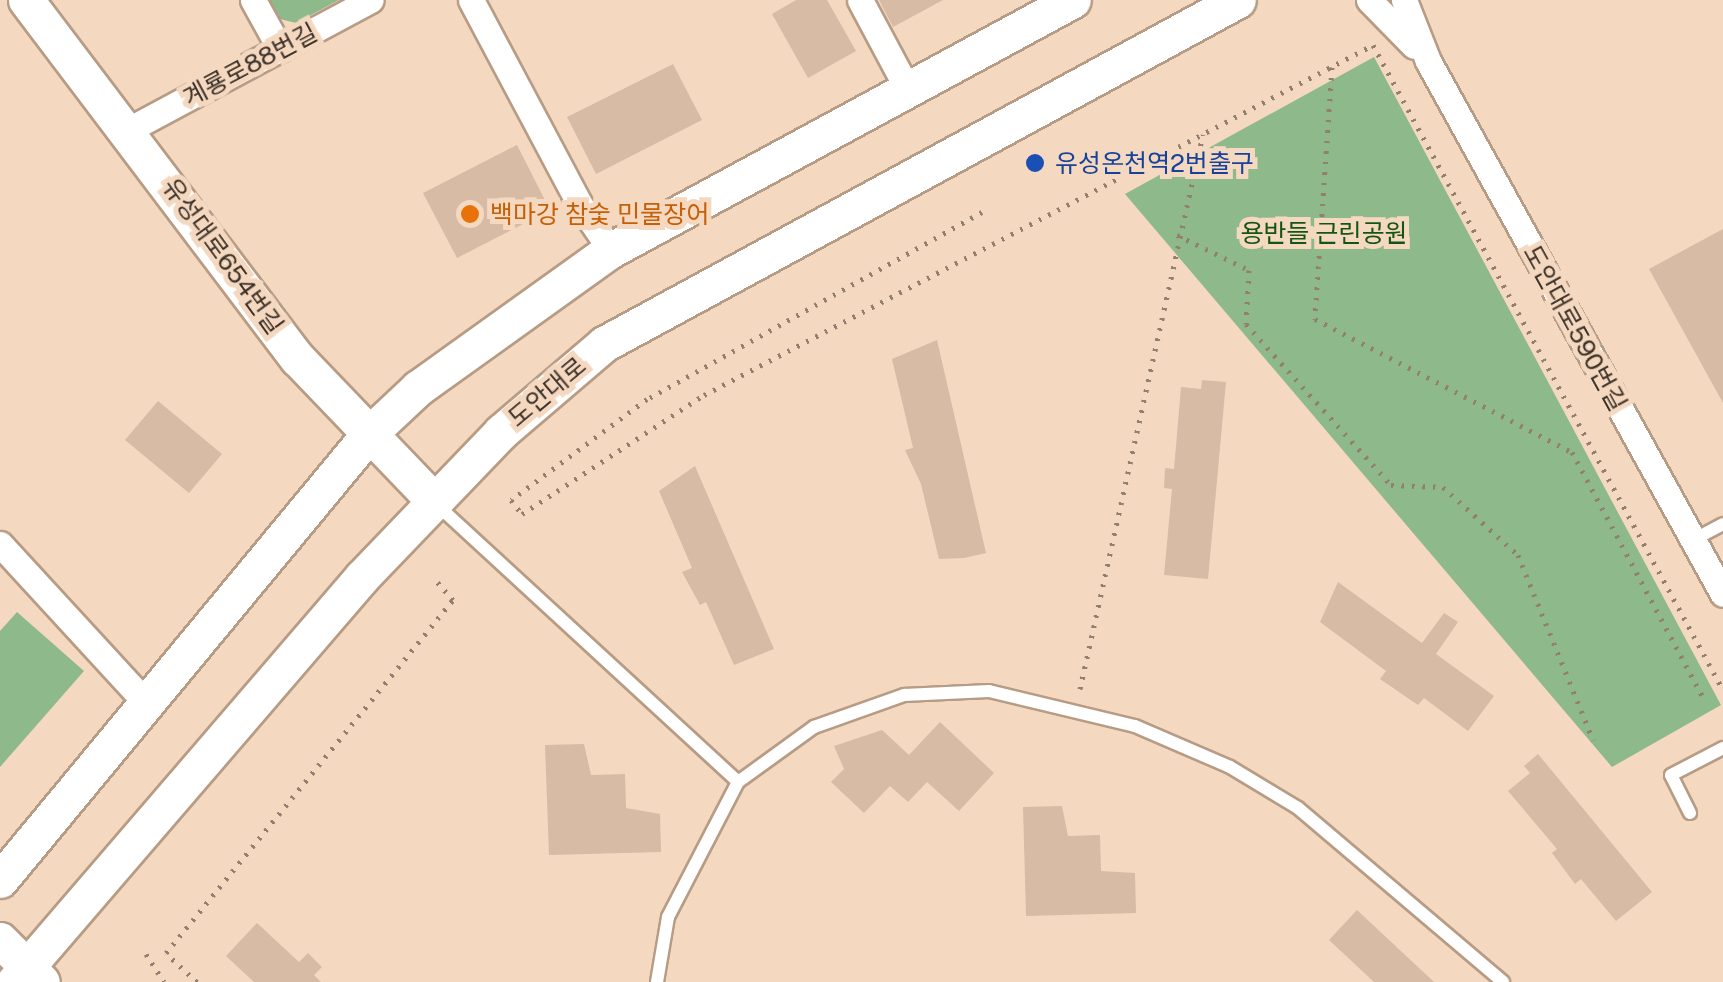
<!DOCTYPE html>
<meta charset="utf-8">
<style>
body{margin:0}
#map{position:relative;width:1723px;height:982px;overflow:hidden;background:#f5d8c0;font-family:"Public Sans","Noto Sans KR",sans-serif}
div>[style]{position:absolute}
.green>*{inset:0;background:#8eb98a}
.building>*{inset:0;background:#d7bba4}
.path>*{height:5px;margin-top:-2.5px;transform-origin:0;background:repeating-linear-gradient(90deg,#927f6f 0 2.5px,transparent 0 10.5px)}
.roads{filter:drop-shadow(2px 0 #b79c85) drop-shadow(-2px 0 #b79c85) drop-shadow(0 2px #b79c85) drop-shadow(0 -2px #b79c85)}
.lane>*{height:12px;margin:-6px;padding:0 6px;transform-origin:6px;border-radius:6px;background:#fff}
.street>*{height:25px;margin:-12.5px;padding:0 12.5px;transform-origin:12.5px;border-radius:12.5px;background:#fff}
.secondary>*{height:35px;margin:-17.5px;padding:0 17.5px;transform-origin:17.5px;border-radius:17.5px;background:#fff}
.dots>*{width:28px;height:28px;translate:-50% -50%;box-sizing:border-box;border:5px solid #f5d8c0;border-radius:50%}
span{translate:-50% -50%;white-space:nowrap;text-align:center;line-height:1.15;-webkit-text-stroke:10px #f5d8c0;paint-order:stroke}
.street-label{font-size:25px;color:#3d3229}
.transit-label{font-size:25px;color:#164399}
.left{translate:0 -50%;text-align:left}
.food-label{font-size:25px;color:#c56008}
.park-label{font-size:25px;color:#135612}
</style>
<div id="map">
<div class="green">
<div style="clip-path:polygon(268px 0,339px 0,296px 23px,280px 19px)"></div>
<div style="clip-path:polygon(1374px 57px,1721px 705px,1612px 767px,1125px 194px)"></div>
<div style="clip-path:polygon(17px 612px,84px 671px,0 767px,0 631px)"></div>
</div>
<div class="building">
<div style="clip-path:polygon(796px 0,827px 0,856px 51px,808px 78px,772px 14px)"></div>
<div style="clip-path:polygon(879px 0,943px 0,893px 27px)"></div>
<div style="clip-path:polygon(673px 64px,702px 120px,596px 174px,567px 117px)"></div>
<div style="clip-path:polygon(517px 145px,550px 210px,457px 258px,423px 193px)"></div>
<div style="clip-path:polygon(1723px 229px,1723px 403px,1649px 269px)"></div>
<div style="clip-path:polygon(937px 340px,986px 553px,964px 558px,939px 559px,921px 484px,905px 450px,913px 448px,892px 359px)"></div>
<div style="clip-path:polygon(1202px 380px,1226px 382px,1208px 579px,1164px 575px,1172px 489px,1164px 488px,1165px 468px,1174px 469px,1181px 387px,1201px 389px)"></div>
<div style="clip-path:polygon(158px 401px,222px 454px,189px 493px,125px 440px)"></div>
<div style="clip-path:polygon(695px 466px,774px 649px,734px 665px,706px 602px,700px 605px,682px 572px,692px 568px,659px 491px)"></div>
<div style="clip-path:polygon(1338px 582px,1422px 643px,1444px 613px,1458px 622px,1436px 654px,1494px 696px,1468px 731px,1424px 698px,1418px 705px,1380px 679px,1386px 671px,1320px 622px)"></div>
<div style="clip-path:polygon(940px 722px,994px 773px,959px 811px,927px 782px,908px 802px,890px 786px,864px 813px,831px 782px,844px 769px,834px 746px,882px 730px,909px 755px)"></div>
<div style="clip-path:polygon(584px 744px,591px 775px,625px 774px,626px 808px,660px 814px,661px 852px,549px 855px,545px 745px)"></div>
<div style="clip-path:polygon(1538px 754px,1652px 892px,1616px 921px,1581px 879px,1575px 884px,1552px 853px,1557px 849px,1508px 791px,1530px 773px,1524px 766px)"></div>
<div style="clip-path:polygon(1062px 806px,1068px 836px,1100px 835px,1101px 871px,1135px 873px,1136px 913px,1026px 916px,1023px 807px)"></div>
<div style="clip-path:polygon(1357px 910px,1434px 982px,1374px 982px,1329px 940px)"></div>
<div style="clip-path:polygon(257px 923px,299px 962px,308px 953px,322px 967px,314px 975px,321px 982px,254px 982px,226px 956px)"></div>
</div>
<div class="path">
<div style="left:1332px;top:67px;width:253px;rotate:93.9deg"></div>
<div style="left:1315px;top:319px;width:289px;rotate:27.4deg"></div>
<div style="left:1572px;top:452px;width:276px;rotate:61.9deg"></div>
<div style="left:982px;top:212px;width:384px;rotate:150.8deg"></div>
<div style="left:647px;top:399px;width:169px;rotate:143.4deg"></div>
<div style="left:511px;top:500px;width:18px;rotate:52deg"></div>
<div style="left:522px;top:514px;width:217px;rotate:-33.2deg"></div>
<div style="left:704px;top:395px;width:755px;rotate:-27.62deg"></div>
<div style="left:1373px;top:45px;width:734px;rotate:61.51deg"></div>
<div style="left:1177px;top:235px;width:80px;rotate:25.9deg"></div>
<div style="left:1249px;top:270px;width:54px;rotate:93.2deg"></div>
<div style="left:1246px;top:324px;width:217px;rotate:48deg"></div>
<div style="left:1391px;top:485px;width:52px;rotate:2.2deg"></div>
<div style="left:1443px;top:487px;width:101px;rotate:42.2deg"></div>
<div style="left:1518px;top:555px;width:200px;rotate:67.9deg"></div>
<div style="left:1080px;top:689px;width:568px;rotate:-77.5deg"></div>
<div style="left:146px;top:954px;width:33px;rotate:57deg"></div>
<div style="left:197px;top:982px;width:42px;rotate:-136.9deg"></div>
<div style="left:166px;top:953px;width:455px;rotate:-50.9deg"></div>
<div style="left:453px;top:600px;width:29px;rotate:-131deg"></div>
</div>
<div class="roads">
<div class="lane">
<div style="left:436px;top:504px;width:410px;rotate:42.6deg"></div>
<div style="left:738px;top:782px;width:94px;rotate:-35.9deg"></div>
<div style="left:814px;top:727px;width:96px;rotate:-19.6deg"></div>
<div style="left:904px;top:695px;width:85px;rotate:-2.7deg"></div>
<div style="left:989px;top:691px;width:150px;rotate:13.5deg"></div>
<div style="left:1135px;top:726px;width:103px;rotate:23.3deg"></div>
<div style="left:1230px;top:767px;width:79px;rotate:31.1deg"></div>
<div style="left:1298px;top:808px;width:269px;rotate:40.3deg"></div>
<div style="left:1693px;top:540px;width:34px;rotate:-28deg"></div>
<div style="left:1690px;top:813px;width:42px;rotate:-116.6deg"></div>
<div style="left:1671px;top:775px;width:59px;rotate:-27.4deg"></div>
<div style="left:657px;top:982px;width:66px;rotate:-80.4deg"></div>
<div style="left:668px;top:917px;width:152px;rotate:-62.6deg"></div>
</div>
<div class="street">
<div style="left:253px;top:0;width:56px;rotate:61.1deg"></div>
<div style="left:471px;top:0;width:232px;rotate:62deg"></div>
<div style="left:580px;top:205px;width:55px;rotate:55.4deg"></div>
<div style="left:860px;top:0;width:100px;rotate:61.9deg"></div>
<div style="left:1369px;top:0;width:64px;rotate:45.6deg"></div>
<div style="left:1404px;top:0;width:66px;rotate:68.5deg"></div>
<div style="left:1428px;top:61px;width:609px;rotate:61.04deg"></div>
<div style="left:130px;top:129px;width:273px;rotate:-28.2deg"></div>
<div style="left:0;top:544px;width:216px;rotate:47.4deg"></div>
</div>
<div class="secondary">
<div style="left:26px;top:0;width:450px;rotate:52.9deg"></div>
<div style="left:298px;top:359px;width:195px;rotate:46.2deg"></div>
<div style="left:0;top:880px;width:579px;rotate:-50.4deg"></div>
<div style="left:369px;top:434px;width:67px;rotate:-43.2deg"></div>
<div style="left:418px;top:388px;width:237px;rotate:-35.6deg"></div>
<div style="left:611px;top:250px;width:525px;rotate:-28.42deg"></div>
<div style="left:0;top:940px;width:59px;rotate:45deg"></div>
<div style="left:14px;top:982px;width:534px;rotate:-49.33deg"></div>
<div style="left:362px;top:577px;width:201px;rotate:-46.2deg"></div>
<div style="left:501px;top:432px;width:135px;rotate:-40.5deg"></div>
<div style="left:604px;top:344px;width:721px;rotate:-28.48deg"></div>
</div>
</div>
<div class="dots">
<div style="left:1035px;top:163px;background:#1a4fb4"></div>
<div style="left:470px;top:214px;background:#e8710a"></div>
</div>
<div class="street-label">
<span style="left:250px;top:65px;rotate:-28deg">계룡로88번길</span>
<span style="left:223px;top:256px;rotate:54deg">유성대로654번길</span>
<span style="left:1575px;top:328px;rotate:61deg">도안대로590번길</span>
<span style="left:547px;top:392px;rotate:-40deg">도안대로</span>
</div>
<div class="transit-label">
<span class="left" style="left:1055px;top:163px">유성온천역2번출구</span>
</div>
<div class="food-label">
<span class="left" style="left:490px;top:214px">백마강 참숯 민물장어</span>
</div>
<div class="park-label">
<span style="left:1324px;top:233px">용반들 근린공원</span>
</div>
</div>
